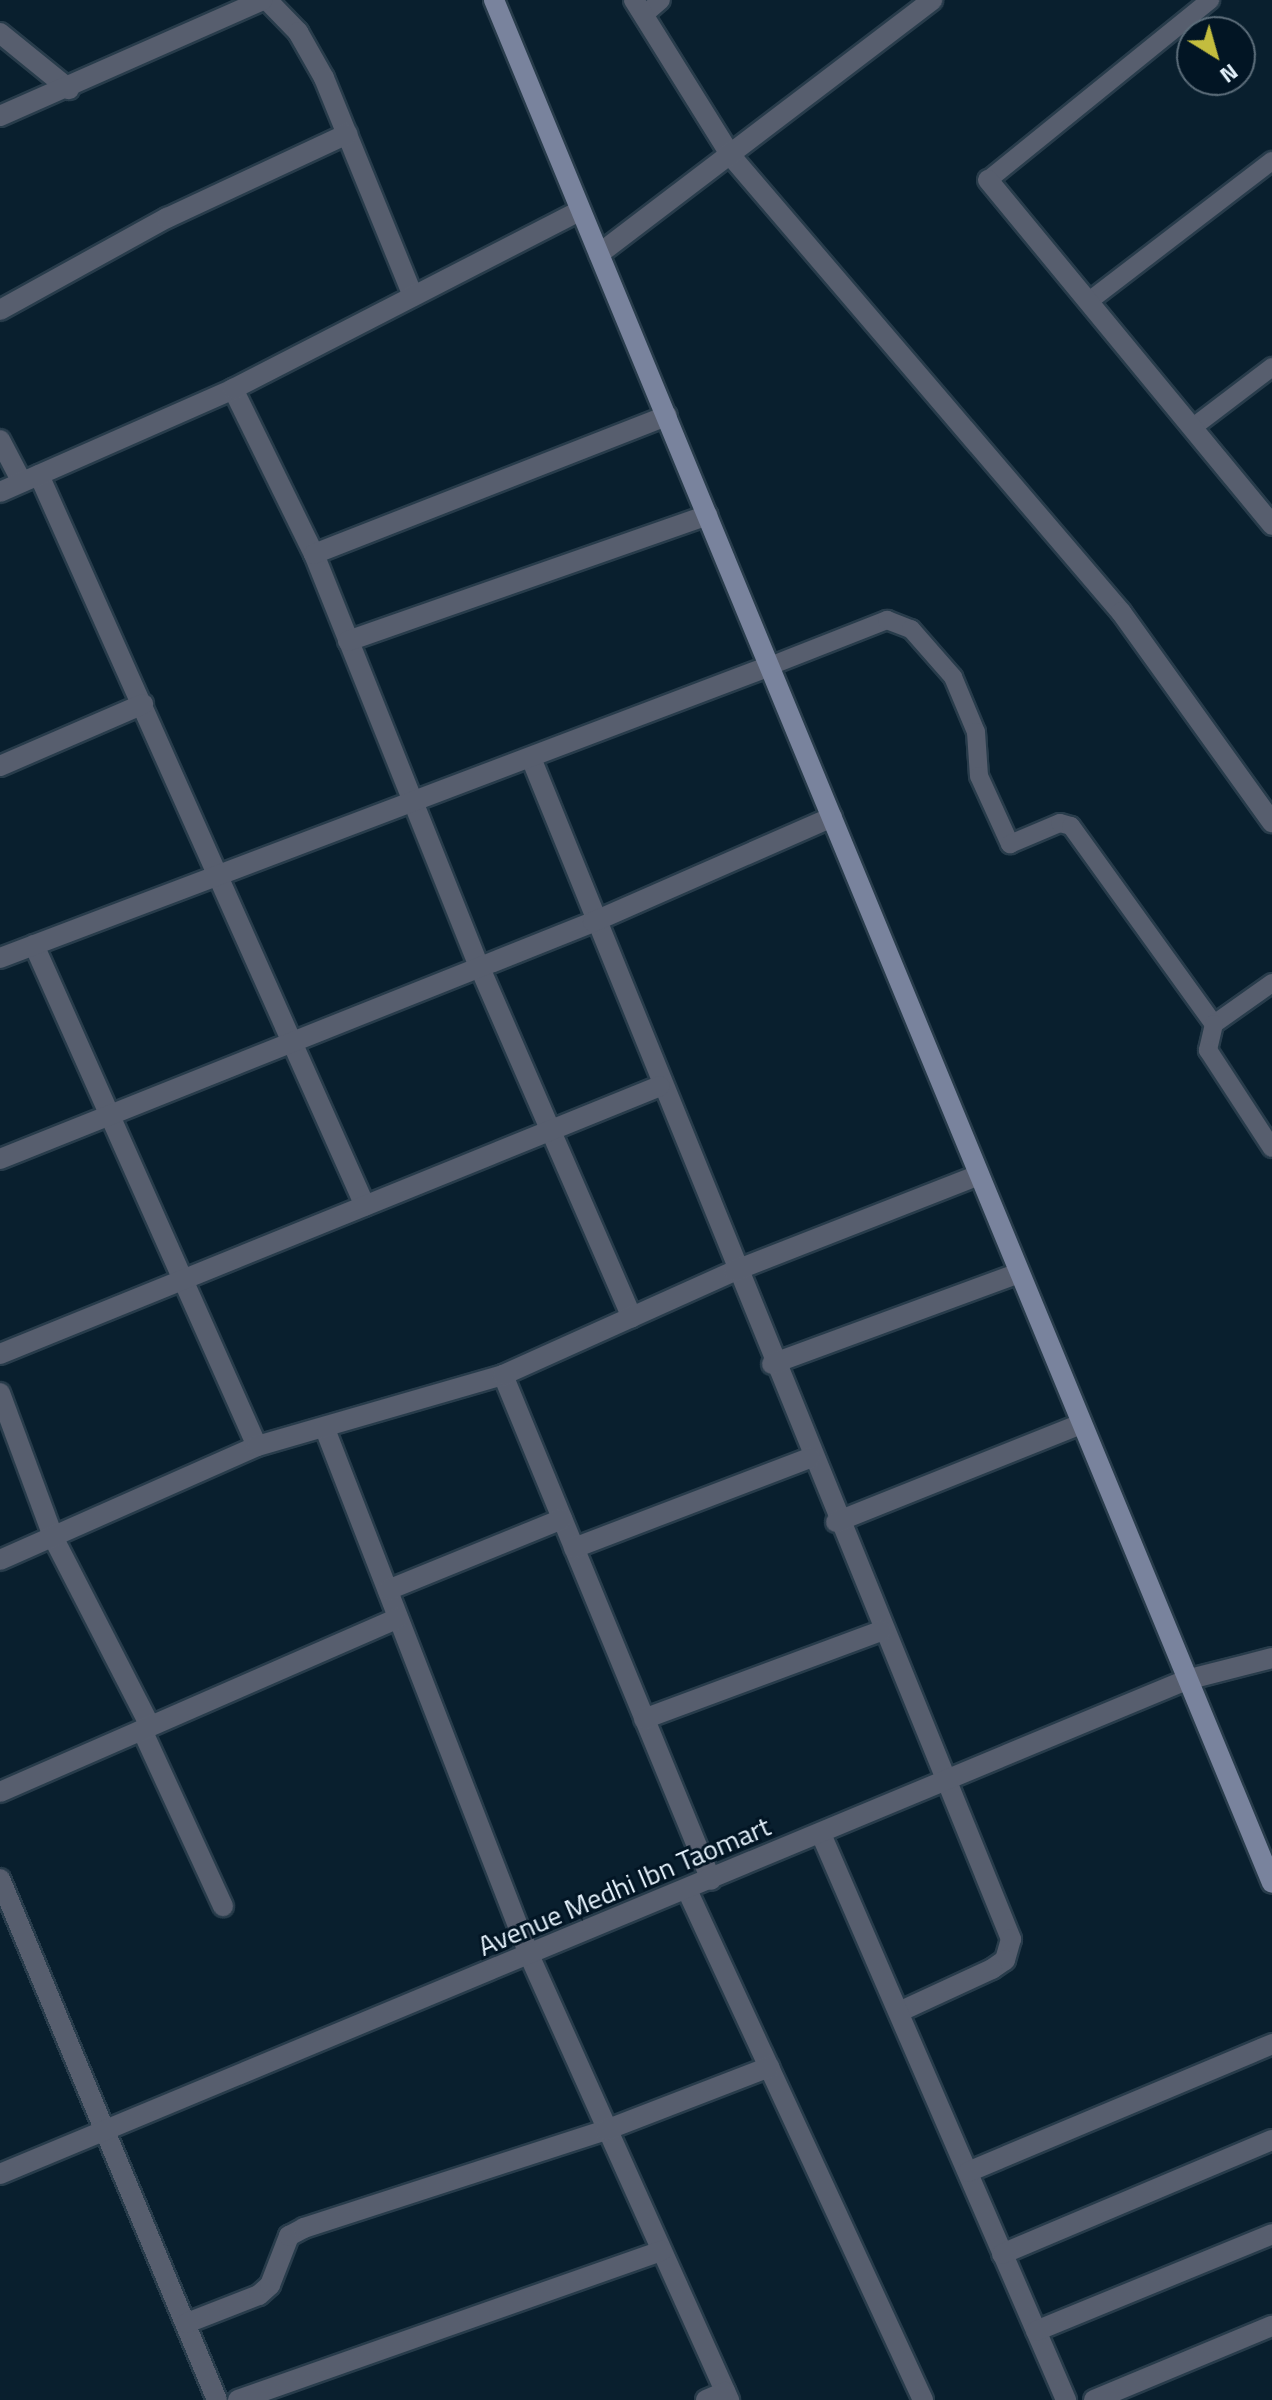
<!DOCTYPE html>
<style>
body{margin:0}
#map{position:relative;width:1272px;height:2400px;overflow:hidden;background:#091f2e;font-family:"Titillium Web",sans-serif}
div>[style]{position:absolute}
.roads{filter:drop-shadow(2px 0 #283c4b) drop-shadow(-2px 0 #283c4b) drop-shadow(0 2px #283c4b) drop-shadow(0 -2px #283c4b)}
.lane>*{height:18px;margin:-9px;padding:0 9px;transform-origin:9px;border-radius:9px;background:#575e6e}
.street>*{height:20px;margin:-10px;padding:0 10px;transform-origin:10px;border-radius:10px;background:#575e6e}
.secondary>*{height:20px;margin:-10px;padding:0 10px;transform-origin:10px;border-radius:10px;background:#79839d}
span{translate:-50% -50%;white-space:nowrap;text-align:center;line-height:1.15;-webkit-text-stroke:6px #021524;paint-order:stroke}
.street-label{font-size:28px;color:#e3f0fa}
.north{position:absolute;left:1176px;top:16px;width:80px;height:80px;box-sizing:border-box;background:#021524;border:2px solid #5c6d7a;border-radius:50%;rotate:143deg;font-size:22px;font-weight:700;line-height:32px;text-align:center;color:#e3f0fa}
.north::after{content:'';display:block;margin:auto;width:28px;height:36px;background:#c3bd3e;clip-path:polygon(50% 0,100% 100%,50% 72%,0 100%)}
</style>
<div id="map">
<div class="roads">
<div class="lane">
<div style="left:645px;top:14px;width:21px;rotate:-41deg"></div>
<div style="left:988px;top:180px;width:286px;rotate:-39deg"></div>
<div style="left:1088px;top:302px;width:232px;rotate:-37.5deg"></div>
<div style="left:1192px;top:428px;width:101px;rotate:-37.3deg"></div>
<div style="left:770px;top:666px;width:126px;rotate:-21.5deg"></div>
<div style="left:887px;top:620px;width:26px;rotate:21deg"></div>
<div style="left:911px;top:629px;width:64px;rotate:48.8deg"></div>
<div style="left:953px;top:677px;width:60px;rotate:67.3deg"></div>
<div style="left:976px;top:732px;width:44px;rotate:86.1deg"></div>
<div style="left:979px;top:776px;width:75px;rotate:65.5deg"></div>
<div style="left:1010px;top:844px;width:54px;rotate:-22.8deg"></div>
<div style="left:1060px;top:823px;width:11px;rotate:15deg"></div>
<div style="left:1071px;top:826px;width:244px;rotate:54.2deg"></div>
<div style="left:1272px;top:983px;width:71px;rotate:144.7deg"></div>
<div style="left:1214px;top:1024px;width:27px;rotate:103deg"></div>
<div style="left:1208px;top:1050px;width:117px;rotate:56.9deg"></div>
</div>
<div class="street">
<div style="left:267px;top:0;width:45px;rotate:45.9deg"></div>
<div style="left:298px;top:32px;width:53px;rotate:60.5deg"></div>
<div style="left:324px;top:78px;width:235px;rotate:67.8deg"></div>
<div style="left:634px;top:0;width:184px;rotate:58.1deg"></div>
<div style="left:731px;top:156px;width:600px;rotate:49.46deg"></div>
<div style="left:1121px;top:612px;width:259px;rotate:54.3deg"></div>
<div style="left:0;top:33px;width:89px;rotate:39.1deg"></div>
<div style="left:0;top:116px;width:287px;rotate:-23.8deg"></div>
<div style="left:988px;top:180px;width:447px;rotate:50.5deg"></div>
<div style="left:599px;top:254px;width:419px;rotate:-37.3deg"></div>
<div style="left:0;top:310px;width:191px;rotate:-28.9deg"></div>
<div style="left:167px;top:218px;width:199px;rotate:-25deg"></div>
<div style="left:233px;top:389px;width:184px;rotate:63.9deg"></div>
<div style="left:314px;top:554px;width:446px;rotate:68.2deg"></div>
<div style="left:480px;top:968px;width:381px;rotate:66.5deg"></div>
<div style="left:0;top:440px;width:47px;rotate:62.4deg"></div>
<div style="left:39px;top:475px;width:800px;rotate:65.96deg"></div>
<div style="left:0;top:492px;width:255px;rotate:-23.8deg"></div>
<div style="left:233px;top:389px;width:390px;rotate:-27.2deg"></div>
<div style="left:314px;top:554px;width:379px;rotate:-21.4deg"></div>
<div style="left:348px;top:641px;width:381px;rotate:-19.3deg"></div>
<div style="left:531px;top:758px;width:1275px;rotate:67.88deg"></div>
<div style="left:1011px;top:1939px;width:22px;rotate:106deg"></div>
<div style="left:1005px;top:1960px;width:16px;rotate:145deg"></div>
<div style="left:992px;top:1969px;width:102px;rotate:155.2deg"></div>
<div style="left:0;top:766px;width:156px;rotate:-23.4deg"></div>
<div style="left:34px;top:945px;width:548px;rotate:66.01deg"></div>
<div style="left:0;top:958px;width:824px;rotate:-20.77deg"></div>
<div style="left:0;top:1159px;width:639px;rotate:-21.78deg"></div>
<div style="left:593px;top:922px;width:261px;rotate:-23.7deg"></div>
<div style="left:0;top:1354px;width:712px;rotate:-22.1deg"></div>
<div style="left:772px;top:1364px;width:263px;rotate:-20.2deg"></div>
<div style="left:503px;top:1375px;width:546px;rotate:67.61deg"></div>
<div style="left:0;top:1393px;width:156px;rotate:69.7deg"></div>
<div style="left:54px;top:1539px;width:210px;rotate:62.8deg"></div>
<div style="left:325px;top:1429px;width:566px;rotate:68.78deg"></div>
<div style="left:530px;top:1957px;width:486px;rotate:65.8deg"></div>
<div style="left:836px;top:1522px;width:264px;rotate:-21.8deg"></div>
<div style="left:574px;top:1548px;width:253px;rotate:-20.9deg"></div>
<div style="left:0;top:1560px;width:281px;rotate:-23.9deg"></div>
<div style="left:257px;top:1446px;width:256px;rotate:-16.1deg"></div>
<div style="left:503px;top:1375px;width:253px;rotate:-24.2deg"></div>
<div style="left:734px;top:1271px;width:263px;rotate:-21.4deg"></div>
<div style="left:388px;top:1590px;width:188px;rotate:-22.2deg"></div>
<div style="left:644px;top:1719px;width:253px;rotate:-20.4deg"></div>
<div style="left:142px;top:1730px;width:194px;rotate:65.3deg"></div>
<div style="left:0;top:1792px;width:434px;rotate:-23.6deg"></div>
<div style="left:821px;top:1834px;width:617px;rotate:66.59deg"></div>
<div style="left:0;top:1879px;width:564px;rotate:67.39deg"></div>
<div style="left:687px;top:1890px;width:562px;rotate:65.17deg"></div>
<div style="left:968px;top:2172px;width:330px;rotate:-22.8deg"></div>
<div style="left:0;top:2174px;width:1285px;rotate:-22.61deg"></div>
<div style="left:1186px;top:1680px;width:89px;rotate:-14.3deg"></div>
<div style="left:1002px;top:2254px;width:293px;rotate:-22.9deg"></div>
<div style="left:187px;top:2323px;width:77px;rotate:-21.3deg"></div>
<div style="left:259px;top:2295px;width:15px;rotate:-42deg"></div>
<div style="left:270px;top:2285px;width:53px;rotate:-68.8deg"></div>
<div style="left:289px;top:2236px;width:17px;rotate:-28deg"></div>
<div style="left:304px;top:2228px;width:318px;rotate:-18deg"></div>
<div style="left:606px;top:2130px;width:175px;rotate:-21.1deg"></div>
<div style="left:1036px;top:2331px;width:255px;rotate:-22.3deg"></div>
<div style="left:238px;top:2400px;width:449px;rotate:-19.4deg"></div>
<div style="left:706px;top:2400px;width:21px;rotate:-23deg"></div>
<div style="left:1094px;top:2400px;width:193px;rotate:-22.6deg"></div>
</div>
<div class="secondary">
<div style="left:494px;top:0;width:2037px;rotate:67.55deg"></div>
</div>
</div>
<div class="street-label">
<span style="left:624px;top:1886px;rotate:-23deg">Avenue Medhi Ibn Taomart</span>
</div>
<div class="north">N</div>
</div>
